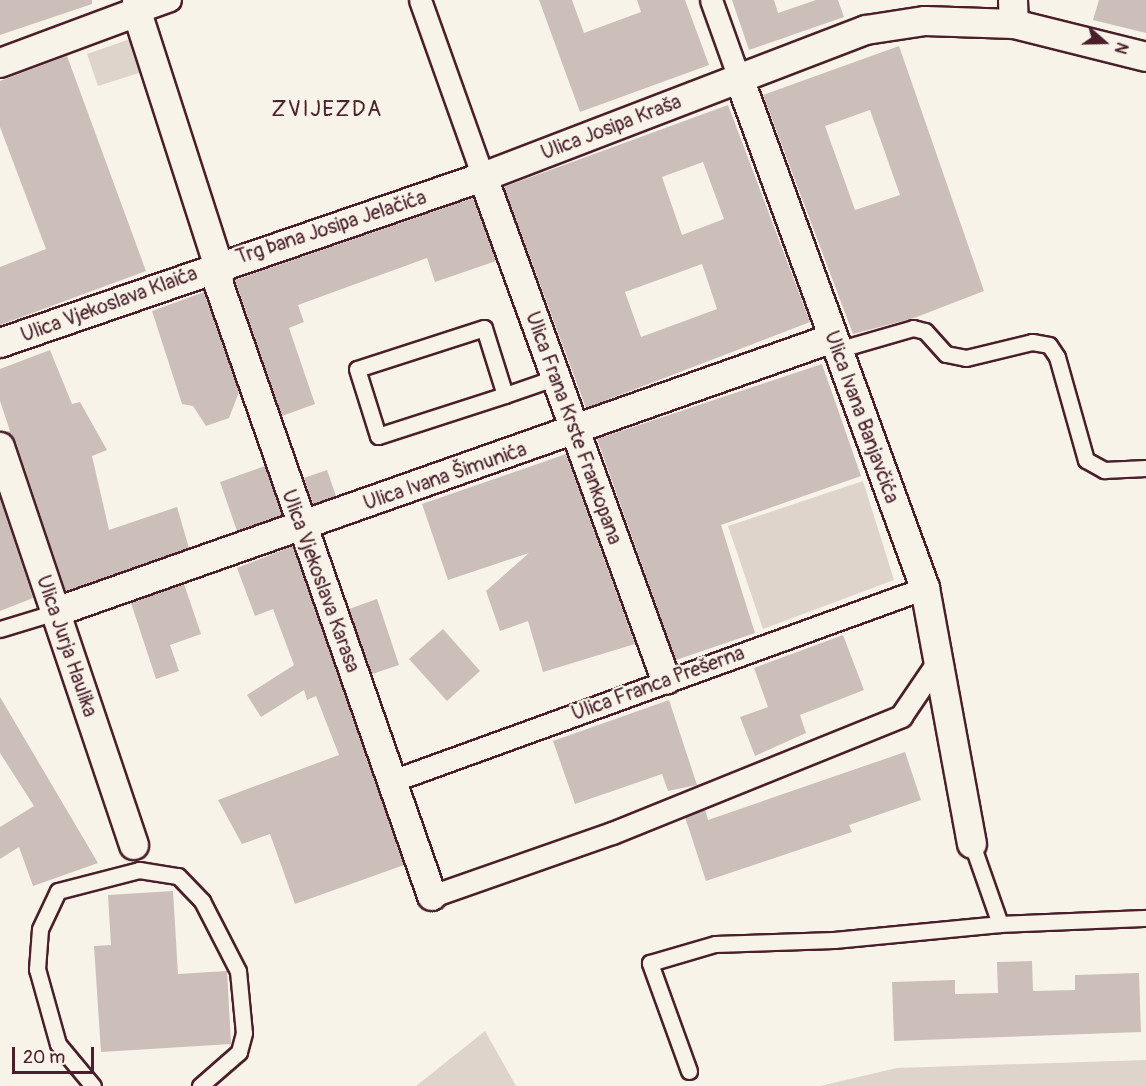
<!DOCTYPE html>
<meta charset="utf-8">
<style>
body{margin:0}
#map{position:relative;width:1146px;height:1086px;overflow:hidden;background:#f7f3e8;font-family:Pangolin,sans-serif}
div>[style]{position:absolute}
.green>*{inset:0;background:#ded4cc}
.building>*{inset:0;background:#ccbfb9}
.roads{filter:drop-shadow(2px 0 #4a1f2b) drop-shadow(-2px 0 #4a1f2b) drop-shadow(0 2px #4a1f2b) drop-shadow(0 -2px #4a1f2b)}
.service>*{height:15px;margin:-7.5px;padding:0 7.5px;transform-origin:7.5px;border-radius:7.5px;background:#f7f3e8}
.pedestrian>*{height:21px;margin:-10.5px;padding:0 10.5px;transform-origin:10.5px;border-radius:10.5px;background:#f7f3e8}
.minor>*{height:28px;margin:-14px;padding:0 14px;transform-origin:14px;border-radius:14px;background:#f7f3e8}
span{translate:-50% -50%;white-space:nowrap;text-align:center;line-height:1.15;-webkit-text-stroke:4.5px #f7f3e8;paint-order:stroke}
.street-label{font-size:20px;color:#4a1f2b}
.quarter-label{font-size:22px;color:#4a1f2b;letter-spacing:1.5px}
.north{position:absolute;left:1074px;top:12px;width:60px;height:60px;-webkit-text-stroke:4px #f7f3e8;paint-order:stroke;rotate:110deg;font-size:16px;font-weight:700;line-height:24px;text-align:center;color:#4a1f2b}
.north::after{content:'';display:block;margin:auto;width:21px;height:27px;background:#4a1f2b;clip-path:polygon(50% 0,100% 100%,50% 72%,0 100%)}
.scale{position:absolute;left:12px;top:1047px;width:82px;height:27px;box-sizing:border-box;border:3px solid #4a1f2b;border-top:0;padding-left:8px;font-size:18px;line-height:21px;white-space:nowrap;color:#4a1f2b;-webkit-text-stroke:4px #f7f3e8;paint-order:stroke}
</style>
<div id="map">
<div class="green">
<div style="clip-path:polygon(130px 39px,142px 72px,98px 86px,87px 54px)"></div>
<div style="clip-path:polygon(863px 481px,894px 580px,763px 629px,728px 526px)"></div>
<div style="clip-path:polygon(485px 1031px,516px 1086px,416px 1086px)"></div>
<div style="clip-path:polygon(1146px 1060px,1146px 1086px,820px 1086px,897px 1068px)"></div>
</div>
<div class="building">
<div style="clip-path:polygon(0 0,92px 0,92px 4px,0 35px)"></div>
<div style="clip-path:polygon(539px 0,572px 0,584px 33px,641px 12px,637px 0,685px 0,709px 65px,580px 112px)"></div>
<div style="clip-path:polygon(732px 0,774px 0,778px 13px,816px 0,838px 0,844px 17px,749px 50px)"></div>
<div style="clip-path:polygon(1099px 0,1146px 0,1146px 33px,1093px 20px)"></div>
<div style="clip-path:polygon(evenodd,899px 46px,984px 291px,914px 318px,853px 334px,763px 95px,899px 46px,870px 110px,900px 195px,855px 210px,825px 126px,870px 110px)"></div>
<div style="clip-path:polygon(67px 56px,146px 271px,0 325px,0 267px,46px 249px,0 127px,0 81px)"></div>
<div style="clip-path:polygon(evenodd,728px 105px,810px 322px,586px 408px,504px 187px,728px 105px,703px 162px,724px 219px,682px 235px,662px 177px,703px 162px,728px 105px,702px 264px,717px 309px,641px 337px,625px 292px,702px 264px)"></div>
<div style="clip-path:polygon(473px 198px,496px 261px,435px 282px,427px 258px,298px 305px,304px 322px,289px 328px,315px 404px,282px 416px,235px 280px)"></div>
<div style="clip-path:polygon(204px 292px,239px 392px,229px 418px,206px 426px,193px 406px,182px 404px,152px 311px)"></div>
<div style="clip-path:polygon(50px 350px,72px 404px,80px 402px,107px 450px,92px 456px,109px 530px,177px 507px,189px 548px,66px 591px,16px 442px,5px 432px,10px 431px,0 401px,0 369px)"></div>
<div style="clip-path:polygon(822px 364px,861px 476px,721px 525px,755px 633px,676px 660px,597px 439px)"></div>
<div style="clip-path:polygon(566px 454px,635px 644px,543px 672px,528px 621px,500px 631px,486px 591px,529px 553px,448px 580px,422px 504px)"></div>
<div style="clip-path:polygon(265px 466px,282px 515px,237px 531px,220px 482px)"></div>
<div style="clip-path:polygon(327px 470px,336px 496px,313px 504px,304px 478px)"></div>
<div style="clip-path:polygon(0 499px,33px 598px,0 611px)"></div>
<div style="clip-path:polygon(293px 546px,404px 865px,295px 904px,270px 834px,242px 844px,218px 800px,339px 755px,316px 696px,307px 700px,304px 690px,261px 717px,247px 695px,294px 665px,273px 609px,255px 616px,237px 568px)"></div>
<div style="clip-path:polygon(184px 584px,201px 634px,170px 645px,179px 671px,156px 679px,131px 603px)"></div>
<div style="clip-path:polygon(377px 599px,399px 665px,372px 674px,349px 609px)"></div>
<div style="clip-path:polygon(443px 629px,480px 671px,447px 701px,409px 659px)"></div>
<div style="clip-path:polygon(843px 635px,864px 690px,800px 715px,806px 733px,755px 756px,740px 717px,768px 707px,754px 668px)"></div>
<div style="clip-path:polygon(0 697px,98px 863px,33px 886px,19px 847px,0 859px,0 827px,34px 806px,0 753px)"></div>
<div style="clip-path:polygon(669px 700px,697px 785px,668px 791px,662px 774px,575px 804px,553px 741px)"></div>
<div style="clip-path:polygon(905px 752px,921px 800px,849px 825px,852px 832px,706px 881px,685px 817px,705px 809px,708px 820px)"></div>
<div style="clip-path:polygon(173px 891px,178px 974px,227px 971px,231px 1044px,101px 1052px,94px 946px,111px 945px,108px 895px)"></div>
<div style="clip-path:polygon(1032px 961px,1033px 991px,1075px 990px,1075px 975px,1139px 973px,1141px 1032px,894px 1041px,892px 982px,955px 980px,955px 994px,998px 993px,997px 962px)"></div>
</div>
<div class="roads">
<div class="service">
<div style="left:837px;top:350px;width:79px;rotate:-16.1deg"></div>
<div style="left:913px;top:328px;width:12px;rotate:14deg"></div>
<div style="left:925px;top:331px;width:31px;rotate:48deg"></div>
<div style="left:946px;top:354px;width:20px;rotate:11deg"></div>
<div style="left:966px;top:358px;width:68px;rotate:-13.6deg"></div>
<div style="left:1032px;top:342px;width:17px;rotate:10deg"></div>
<div style="left:1049px;top:345px;width:14px;rotate:56deg"></div>
<div style="left:1057px;top:357px;width:107px;rotate:74.3deg"></div>
<div style="left:1086px;top:460px;width:21px;rotate:29deg"></div>
<div style="left:1104px;top:470px;width:42px;rotate:-2.7deg"></div>
<div style="left:505px;top:395px;width:70px;rotate:-107.4deg"></div>
<div style="left:484px;top:328px;width:133px;rotate:162.1deg"></div>
<div style="left:357px;top:369px;width:70px;rotate:72.6deg"></div>
<div style="left:378px;top:436px;width:133px;rotate:-17.9deg"></div>
<div style="left:505px;top:395px;width:52px;rotate:-19.1deg"></div>
<div style="left:0;top:629px;width:59px;rotate:-16.9deg"></div>
<div style="left:1000px;top:924px;width:146px;rotate:-2.4deg"></div>
<div style="left:689px;top:1071px;width:115px;rotate:-109.9deg"></div>
<div style="left:650px;top:963px;width:68px;rotate:-16.3deg"></div>
<div style="left:715px;top:944px;width:119px;rotate:-1.9deg"></div>
<div style="left:834px;top:940px;width:167px;rotate:-5.5deg"></div>
<div style="left:1000px;top:924px;width:85px;rotate:-109.3deg"></div>
<div style="left:93px;top:1086px;width:55px;rotate:-129.8deg"></div>
<div style="left:58px;top:1044px;width:78px;rotate:-105.6deg"></div>
<div style="left:37px;top:969px;width:40px;rotate:-85.7deg"></div>
<div style="left:40px;top:929px;width:42px;rotate:-64.7deg"></div>
<div style="left:58px;top:891px;width:84px;rotate:-14.5deg"></div>
<div style="left:139px;top:870px;width:39px;rotate:9deg"></div>
<div style="left:178px;top:876px;width:35px;rotate:46deg"></div>
<div style="left:202px;top:901px;width:79px;rotate:62.8deg"></div>
<div style="left:238px;top:971px;width:62px;rotate:84.5deg"></div>
<div style="left:244px;top:1033px;width:20px;rotate:105deg"></div>
<div style="left:239px;top:1052px;width:52px;rotate:138.9deg"></div>
</div>
<div class="pedestrian">
<div style="left:420px;top:0;width:188px;rotate:70.4deg"></div>
<div style="left:711px;top:0;width:83px;rotate:70.3deg"></div>
<div style="left:133px;top:1px;width:12px;rotate:70deg"></div>
<div style="left:137px;top:12px;width:35px;rotate:-20deg"></div>
<div style="left:392px;top:781px;width:567px;rotate:-19.91deg"></div>
<div style="left:432px;top:896px;width:191px;rotate:-19.3deg"></div>
<div style="left:612px;top:833px;width:312px;rotate:-22deg"></div>
<div style="left:901px;top:716px;width:68px;rotate:-55.8deg"></div>
</div>
<div class="minor">
<div style="left:1013px;top:0;width:24px;rotate:88deg"></div>
<div style="left:0;top:63px;width:146px;rotate:-20.4deg"></div>
<div style="left:137px;top:12px;width:265px;rotate:72.2deg"></div>
<div style="left:218px;top:264px;width:21px;rotate:87deg"></div>
<div style="left:219px;top:285px;width:647px;rotate:70.78deg"></div>
<div style="left:739px;top:78px;width:543px;rotate:69.96deg"></div>
<div style="left:925px;top:588px;width:260px;rotate:79.6deg"></div>
<div style="left:483px;top:177px;width:535px;rotate:70.01deg"></div>
<div style="left:0;top:343px;width:511px;rotate:-18.97deg"></div>
<div style="left:483px;top:177px;width:410px;rotate:-21deg"></div>
<div style="left:866px;top:30px;width:60px;rotate:-8.7deg"></div>
<div style="left:925px;top:21px;width:89px;rotate:1.9deg"></div>
<div style="left:1014px;top:24px;width:136px;rotate:14deg"></div>
<div style="left:0;top:447px;width:420px;rotate:71.4deg"></div>
<div style="left:56px;top:612px;width:824px;rotate:-19.42deg"></div>
</div>
</div>
<div class="street-label">
<span style="left:611px;top:127px;rotate:-21deg">Ulica Josipa Kraša</span>
<span style="left:331px;top:227px;rotate:-18deg">Trg bana Josipa Jelačića</span>
<span style="left:109px;top:304px;rotate:-20deg">Ulica Vjekoslava Klaića</span>
<span style="left:862px;top:417px;rotate:70deg">Ulica Ivana Banjavčića</span>
<span style="left:574px;top:428px;rotate:70deg">Ulica Frana Krste Frankopana</span>
<span style="left:445px;top:476px;rotate:-19deg">Ulica Ivana Šimunića</span>
<span style="left:321px;top:581px;rotate:70deg">Ulica Vjekoslava Karasa</span>
<span style="left:67px;top:646px;rotate:71deg">Ulica Jurja Haulika</span>
<span style="left:658px;top:683px;rotate:-20deg">Ulica Franca Prešerna</span>
</div>
<div class="quarter-label">
<span style="left:327px;top:110px">ZVIJEZDA</span>
</div>
<div class="north">N</div>
<div class="scale">20 m</div>
</div>
